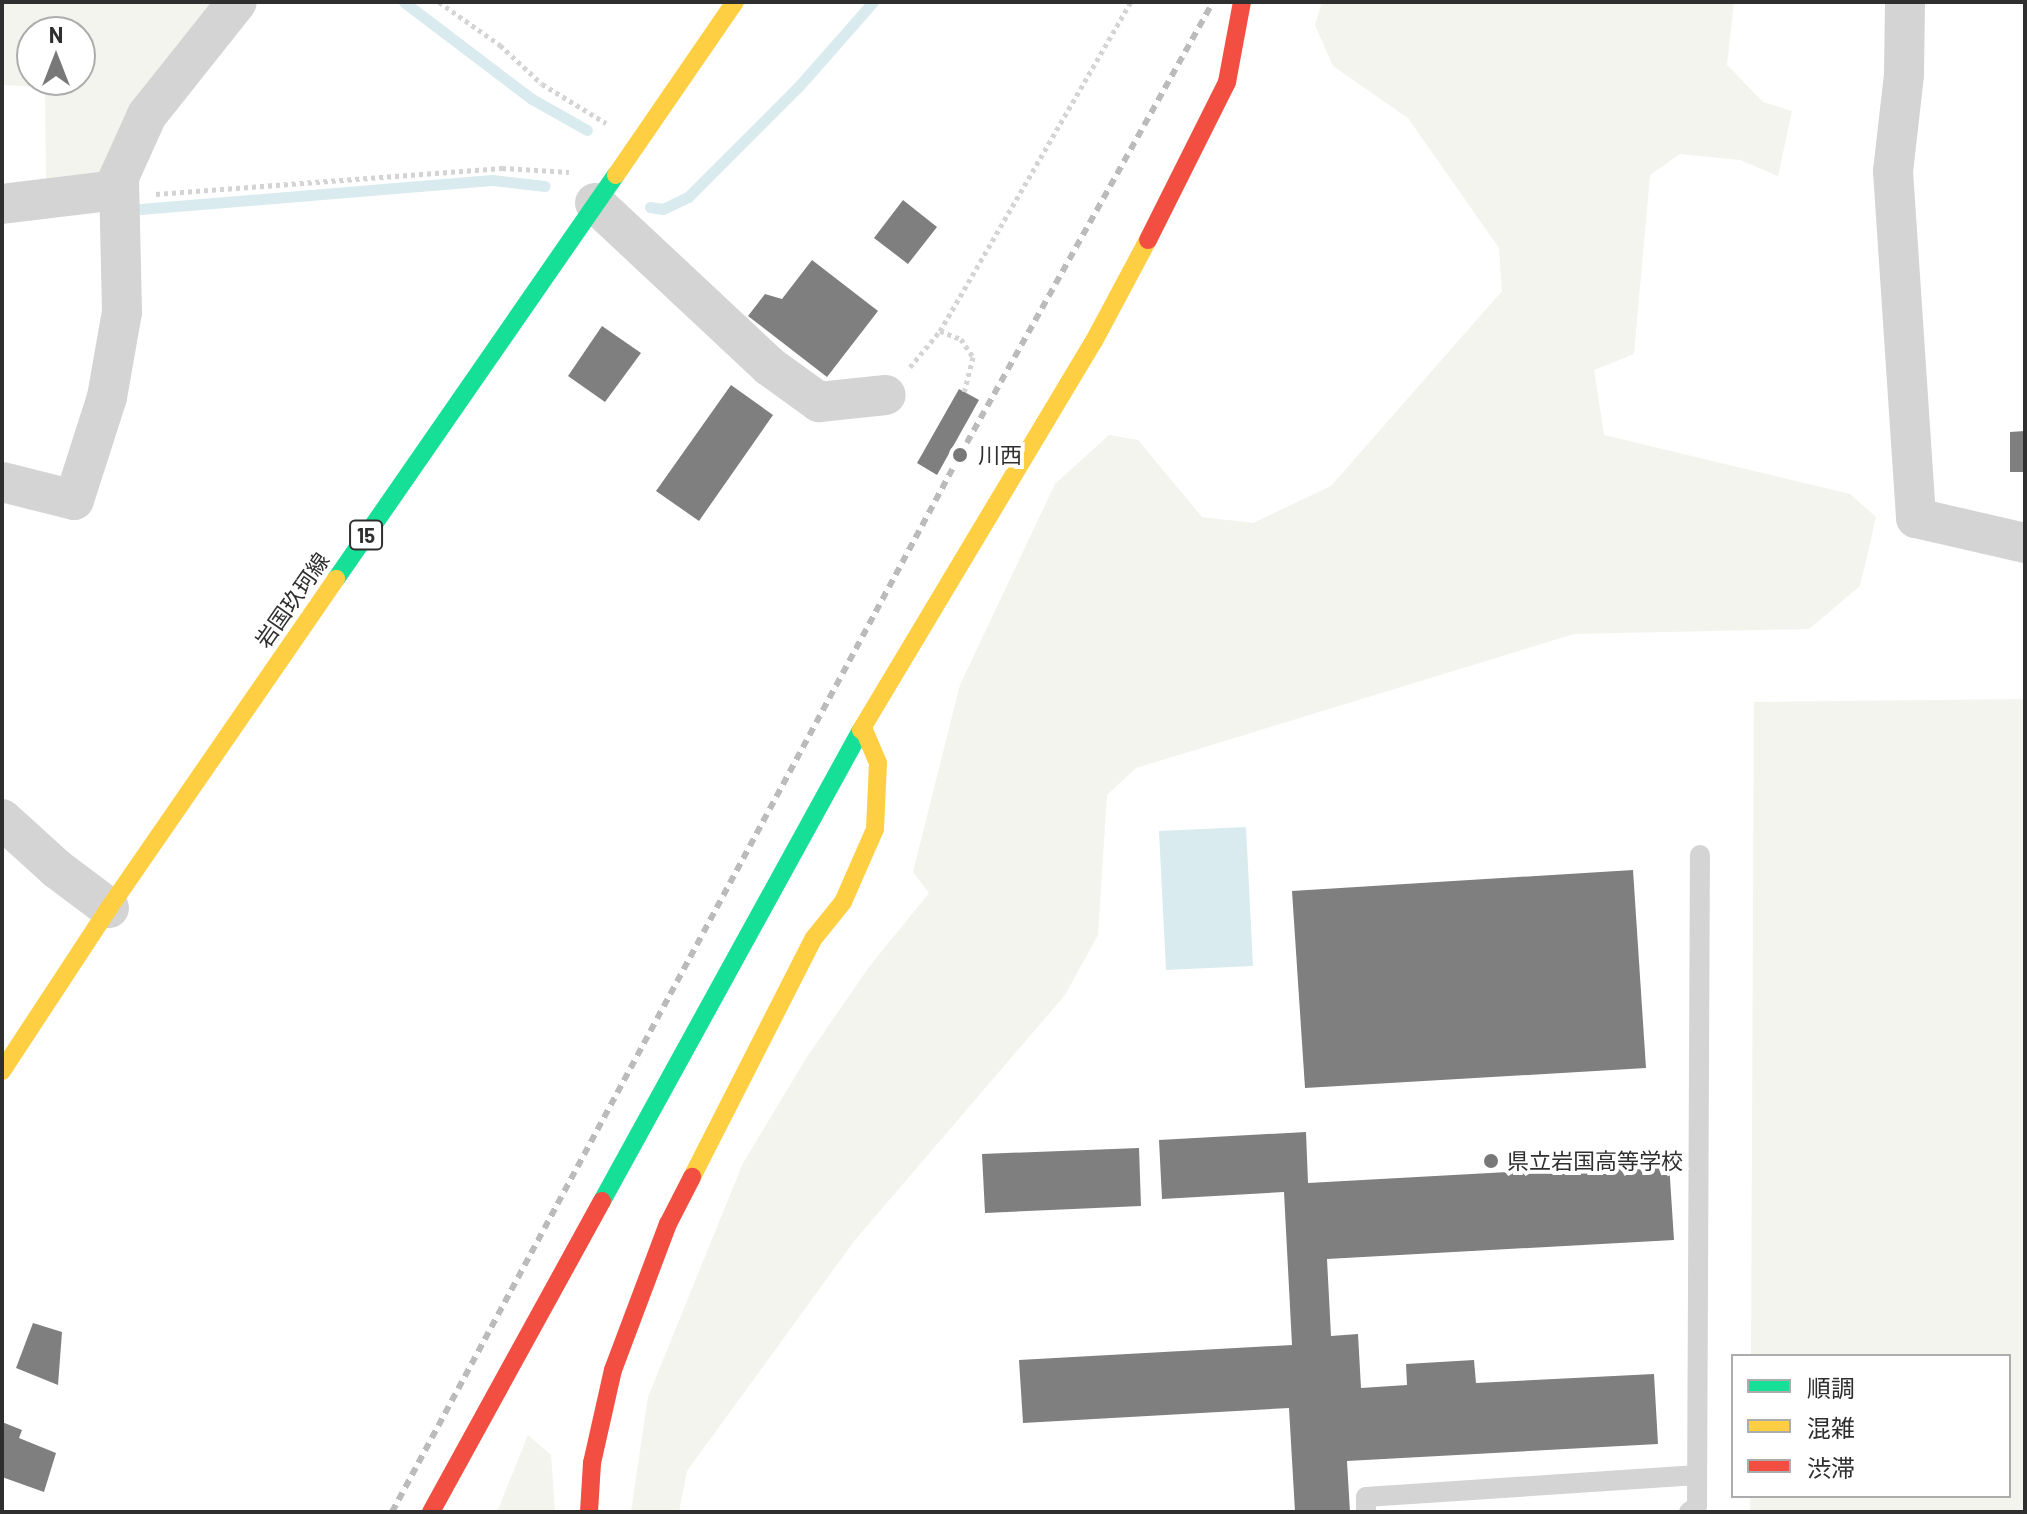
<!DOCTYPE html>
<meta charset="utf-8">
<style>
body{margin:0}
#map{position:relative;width:2027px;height:1514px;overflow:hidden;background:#fff;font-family:Barlow,"Noto Sans JP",sans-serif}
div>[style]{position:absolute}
.green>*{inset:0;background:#f2f4ed}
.water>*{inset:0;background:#d9ebee}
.stream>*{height:11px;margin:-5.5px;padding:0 5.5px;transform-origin:5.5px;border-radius:5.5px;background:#d9ebee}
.building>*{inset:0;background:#7f7f7f}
.path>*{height:5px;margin-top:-2.5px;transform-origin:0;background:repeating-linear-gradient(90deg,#d4d4d4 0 4px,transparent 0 8px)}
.lane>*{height:20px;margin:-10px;padding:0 10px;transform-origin:10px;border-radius:10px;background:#d4d4d4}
.street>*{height:40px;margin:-20px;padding:0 20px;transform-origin:20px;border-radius:20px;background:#d4d4d4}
.fast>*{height:18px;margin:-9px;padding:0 9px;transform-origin:9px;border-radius:9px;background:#16e098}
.slow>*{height:18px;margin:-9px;padding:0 9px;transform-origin:9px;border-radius:9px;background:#ffcf43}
.jam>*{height:18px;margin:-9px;padding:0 9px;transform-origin:9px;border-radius:9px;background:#f24e42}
.rail>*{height:6px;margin-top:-3px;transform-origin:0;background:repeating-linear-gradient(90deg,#bbb 0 8px,transparent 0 14px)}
.dots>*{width:22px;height:22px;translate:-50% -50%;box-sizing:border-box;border:4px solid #fff;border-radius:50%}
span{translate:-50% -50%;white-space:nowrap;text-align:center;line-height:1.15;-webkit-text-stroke:8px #fff;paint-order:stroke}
.shield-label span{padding:2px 6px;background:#fff;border:2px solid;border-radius:6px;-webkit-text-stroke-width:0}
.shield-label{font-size:20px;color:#2f2f2f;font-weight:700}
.poi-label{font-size:22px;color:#2f2f2f}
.left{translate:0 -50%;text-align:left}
.street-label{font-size:22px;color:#2f2f2f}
.frame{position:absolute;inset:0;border:4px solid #2f2f2f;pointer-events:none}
.legend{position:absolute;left:1731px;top:1354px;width:280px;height:144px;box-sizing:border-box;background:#fff;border:2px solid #acacac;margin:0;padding:10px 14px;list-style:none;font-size:24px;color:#2f2f2f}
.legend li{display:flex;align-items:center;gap:16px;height:40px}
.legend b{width:40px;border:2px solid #acacac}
.north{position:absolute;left:16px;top:16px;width:80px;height:80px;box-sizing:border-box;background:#fff;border:2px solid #acacac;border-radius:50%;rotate:0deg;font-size:22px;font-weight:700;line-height:32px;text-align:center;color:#2f2f2f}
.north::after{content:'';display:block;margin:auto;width:28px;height:36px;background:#787878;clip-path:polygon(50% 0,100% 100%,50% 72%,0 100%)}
</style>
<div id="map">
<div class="green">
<div style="clip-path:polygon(evenodd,2px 2px,223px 2px,107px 168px,91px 184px,46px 183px,45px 87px,2px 85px,2px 2px,32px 32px,80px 32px,80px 80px,32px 80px,32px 32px)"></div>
<div style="clip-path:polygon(1322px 2px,1734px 2px,1727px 65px,1763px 102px,1792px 111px,1778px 176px,1740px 160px,1680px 154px,1650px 175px,1634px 354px,1594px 370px,1604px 435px,1850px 494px,1876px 517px,1860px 586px,1809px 629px,1574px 634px,1136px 768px,1107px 795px,1098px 935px,1065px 995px,855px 1240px,687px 1471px,679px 1512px,631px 1512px,648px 1397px,743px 1163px,807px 1057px,869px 967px,929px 893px,913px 872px,960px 685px,1055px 484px,1109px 435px,1138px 440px,1202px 517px,1253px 523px,1331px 486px,1502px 291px,1499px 248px,1408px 118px,1333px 66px,1315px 25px)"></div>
<div style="clip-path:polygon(2025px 699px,2025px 1512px,1750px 1512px,1750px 1496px,2009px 1496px,2009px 1356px,1751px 1356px,1754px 702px)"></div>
<div style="clip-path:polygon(528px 1435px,551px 1455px,555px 1512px,497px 1512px)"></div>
</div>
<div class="water">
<div style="clip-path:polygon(1246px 827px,1253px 966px,1166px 970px,1159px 831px)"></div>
</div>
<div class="stream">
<div style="left:404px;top:2px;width:161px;rotate:37.2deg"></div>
<div style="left:532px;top:99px;width:63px;rotate:29.4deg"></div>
<div style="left:650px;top:207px;width:13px;rotate:9deg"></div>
<div style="left:663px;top:209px;width:28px;rotate:-26deg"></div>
<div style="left:688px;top:197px;width:157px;rotate:-45deg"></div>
<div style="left:799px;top:86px;width:112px;rotate:-48.6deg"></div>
<div style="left:128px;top:210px;width:365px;rotate:-4.7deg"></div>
<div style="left:492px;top:180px;width:53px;rotate:6.5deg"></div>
</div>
<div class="building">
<div style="clip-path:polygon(903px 200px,937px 227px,908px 264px,874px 238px)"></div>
<div style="clip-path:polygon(812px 260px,878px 311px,827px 377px,748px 316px,765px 294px,782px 299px)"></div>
<div style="clip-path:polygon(602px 326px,641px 353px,605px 402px,568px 376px)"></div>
<div style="clip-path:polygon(731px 385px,773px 415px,699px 521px,656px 491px)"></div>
<div style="clip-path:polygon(959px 389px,979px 400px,937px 475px,917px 463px)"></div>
<div style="clip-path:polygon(2025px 431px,2025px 472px,2010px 472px,2010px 432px)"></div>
<div style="clip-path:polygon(1633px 870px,1646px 1068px,1305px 1088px,1292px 891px)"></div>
<div style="clip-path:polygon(1306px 1132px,1308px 1183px,1669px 1163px,1674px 1240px,1327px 1259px,1331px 1336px,1358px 1334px,1361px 1388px,1407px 1385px,1406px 1364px,1474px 1360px,1476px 1383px,1654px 1374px,1658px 1444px,1347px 1461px,1350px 1512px,1295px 1512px,1289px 1408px,1023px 1423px,1019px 1360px,1292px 1345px,1284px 1192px,1162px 1199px,1159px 1140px)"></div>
<div style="clip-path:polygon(1139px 1148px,1141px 1206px,985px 1213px,982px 1154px)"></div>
<div style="clip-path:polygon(33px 1323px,62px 1332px,58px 1385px,16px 1368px)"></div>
<div style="clip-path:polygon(2px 1422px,22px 1430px,19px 1438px,56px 1453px,44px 1492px,2px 1477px)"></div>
</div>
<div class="path">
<div style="left:439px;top:2px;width:75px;rotate:35.2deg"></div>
<div style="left:500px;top:45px;width:57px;rotate:42.9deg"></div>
<div style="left:542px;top:84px;width:75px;rotate:31.4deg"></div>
<div style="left:156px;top:194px;width:347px;rotate:-4.3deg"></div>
<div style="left:502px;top:168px;width:67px;rotate:3.4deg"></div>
<div style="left:940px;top:331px;width:22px;rotate:21deg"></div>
<div style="left:961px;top:339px;width:22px;rotate:56deg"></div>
<div style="left:973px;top:357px;width:36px;rotate:104deg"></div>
<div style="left:910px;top:367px;width:47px;rotate:-50.2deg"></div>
<div style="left:940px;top:331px;width:380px;rotate:-59.9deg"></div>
</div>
<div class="lane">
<div style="left:1366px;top:1512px;width:15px;rotate:-90deg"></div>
<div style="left:1366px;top:1497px;width:332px;rotate:-3.8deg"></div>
<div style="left:1689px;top:1512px;width:10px;rotate:-37deg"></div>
<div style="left:1697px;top:1506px;width:651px;rotate:-89.74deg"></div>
</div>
<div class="street">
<div style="left:1905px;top:2px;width:73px;rotate:90.8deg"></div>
<div style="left:1904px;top:75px;width:97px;rotate:96.5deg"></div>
<div style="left:1893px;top:171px;width:348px;rotate:86.2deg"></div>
<div style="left:1916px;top:518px;width:112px;rotate:12.9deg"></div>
<div style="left:595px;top:203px;width:238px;rotate:43.1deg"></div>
<div style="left:769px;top:366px;width:62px;rotate:35.8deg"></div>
<div style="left:819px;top:402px;width:67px;rotate:-6deg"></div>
<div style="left:2px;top:204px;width:117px;rotate:-6.9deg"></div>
<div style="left:2px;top:482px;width:74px;rotate:14deg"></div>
<div style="left:74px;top:500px;width:108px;rotate:-72.2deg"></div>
<div style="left:107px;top:397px;width:86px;rotate:-80deg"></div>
<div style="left:122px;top:312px;width:135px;rotate:-91.3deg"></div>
<div style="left:119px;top:177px;width:68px;rotate:-65.7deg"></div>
<div style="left:147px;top:115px;width:144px;rotate:-51.5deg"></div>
<div style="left:2px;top:819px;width:74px;rotate:42.3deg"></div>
<div style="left:57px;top:869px;width:65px;rotate:36.9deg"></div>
</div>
<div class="fast">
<div style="left:336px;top:579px;width:492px;rotate:-55.3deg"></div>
<div style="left:602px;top:1201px;width:538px;rotate:-61.19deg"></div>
</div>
<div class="slow">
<div style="left:616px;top:175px;width:210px;rotate:-55.5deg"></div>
<div style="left:861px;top:730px;width:453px;rotate:-59.1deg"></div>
<div style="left:1094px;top:341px;width:115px;rotate:-61.9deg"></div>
<div style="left:2px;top:1071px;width:195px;rotate:-56.7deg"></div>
<div style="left:109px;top:908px;width:400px;rotate:-55.4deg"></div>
<div style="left:692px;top:1177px;width:268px;rotate:-63deg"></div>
<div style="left:814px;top:938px;width:46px;rotate:-51.1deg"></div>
<div style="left:843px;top:902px;width:80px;rotate:-66.3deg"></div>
<div style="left:875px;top:829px;width:66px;rotate:-87.4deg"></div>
<div style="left:878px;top:763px;width:39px;rotate:-113deg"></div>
</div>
<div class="jam">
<div style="left:1148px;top:240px;width:177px;rotate:-63.4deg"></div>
<div style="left:1227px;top:82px;width:81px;rotate:-79.4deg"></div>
<div style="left:431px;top:1512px;width:355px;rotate:-61.2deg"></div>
<div style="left:589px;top:1512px;width:49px;rotate:-86.5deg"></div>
<div style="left:592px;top:1463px;width:95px;rotate:-77.3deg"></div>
<div style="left:613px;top:1370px;width:156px;rotate:-69.4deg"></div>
<div style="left:668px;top:1224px;width:53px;rotate:-62.9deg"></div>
</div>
<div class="rail">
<div style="left:392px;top:1512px;width:1200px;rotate:-61.75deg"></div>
<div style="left:960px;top:455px;width:519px;rotate:-60.82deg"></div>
</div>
<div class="dots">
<div style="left:960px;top:455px;background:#787878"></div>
<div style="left:1491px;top:1161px;background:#787878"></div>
</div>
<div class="shield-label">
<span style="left:366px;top:535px">15</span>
</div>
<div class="poi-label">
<span class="left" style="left:978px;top:455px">川西</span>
<span class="left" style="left:1507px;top:1161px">県立岩国高等学校</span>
</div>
<div class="street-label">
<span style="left:292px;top:600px;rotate:-55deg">岩国玖珂線</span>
</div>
<div class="frame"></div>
<ul class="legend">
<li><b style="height:10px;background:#16e098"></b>順調</li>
<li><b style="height:10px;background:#ffcf43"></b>混雑</li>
<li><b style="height:10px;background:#f24e42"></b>渋滞</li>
</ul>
<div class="north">N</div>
</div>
